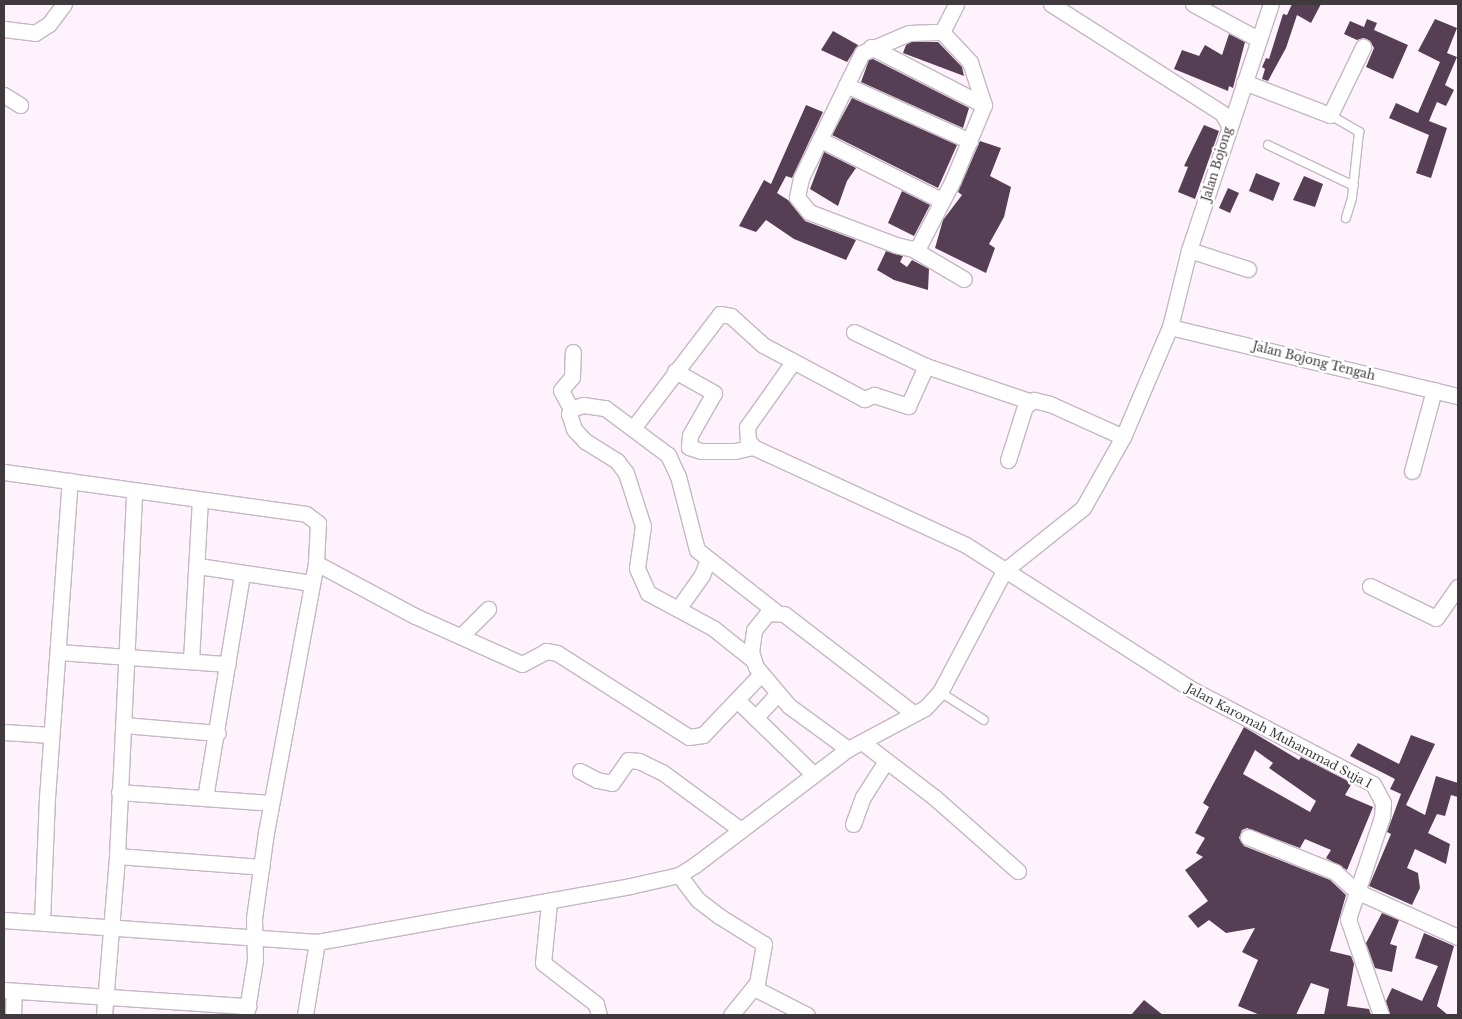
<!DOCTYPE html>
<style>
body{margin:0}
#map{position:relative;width:1462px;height:1019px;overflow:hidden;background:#fef3fd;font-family:"Libre Baskerville",serif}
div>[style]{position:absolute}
.building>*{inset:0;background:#563f55}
.roads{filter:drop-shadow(1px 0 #c5b7c4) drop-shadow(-1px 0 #c5b7c4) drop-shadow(0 1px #c5b7c4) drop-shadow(0 -1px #c5b7c4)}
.service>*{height:8px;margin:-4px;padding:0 4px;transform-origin:4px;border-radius:4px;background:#fff}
.minor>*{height:15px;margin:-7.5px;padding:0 7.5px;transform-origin:7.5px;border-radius:7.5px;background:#fff}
span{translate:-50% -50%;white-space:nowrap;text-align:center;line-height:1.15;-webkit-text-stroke:5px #fff;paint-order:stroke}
.street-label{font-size:12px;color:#403a3f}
.frame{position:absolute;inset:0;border:5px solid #403a3f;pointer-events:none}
</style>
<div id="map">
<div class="building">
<div style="clip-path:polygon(1292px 4px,1321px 4px,1311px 23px,1297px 15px,1286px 48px,1268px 81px,1262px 79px,1265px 69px,1262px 67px,1266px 58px,1269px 59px,1283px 14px,1287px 15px)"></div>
<div style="clip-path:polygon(1367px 19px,1377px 23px,1374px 30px,1408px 45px,1393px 79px,1366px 67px,1374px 48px,1370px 41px,1363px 38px,1357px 40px,1344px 34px,1350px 21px,1364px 27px)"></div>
<div style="clip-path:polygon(1435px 19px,1457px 28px,1447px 53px,1457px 57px,1445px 85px,1454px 90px,1446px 106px,1437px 102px,1429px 121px,1447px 128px,1431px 178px,1416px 173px,1429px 135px,1389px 118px,1396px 103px,1418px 113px,1440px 62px,1418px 51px)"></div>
<div style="clip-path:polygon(833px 31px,858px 45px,847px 62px,821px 50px)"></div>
<div style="clip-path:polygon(1229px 34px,1245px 42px,1233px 88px,1229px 86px,1228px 91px,1174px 69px,1182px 50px,1199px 56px,1205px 45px,1222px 55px)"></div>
<div style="clip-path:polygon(911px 42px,938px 42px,962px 67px,964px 76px,903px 53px,906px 45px)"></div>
<div style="clip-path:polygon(873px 59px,969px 108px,963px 128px,861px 82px,869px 60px)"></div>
<div style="clip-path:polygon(852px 98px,957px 145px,938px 188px,832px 135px)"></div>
<div style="clip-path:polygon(806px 105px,823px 112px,792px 178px,786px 176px,777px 193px,788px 200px,805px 221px,856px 240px,846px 260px,794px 239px,766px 220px,756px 232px,739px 226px,764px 180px,771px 184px)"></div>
<div style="clip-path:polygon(1204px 125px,1219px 131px,1195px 199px,1178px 192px,1188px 167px,1184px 166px)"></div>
<div style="clip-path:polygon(980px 141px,1001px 148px,990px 176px,1011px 187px,1004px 217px,989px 244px,995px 248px,986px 273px,935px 248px,943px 220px,962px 195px,958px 192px)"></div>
<div style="clip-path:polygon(824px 152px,856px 168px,847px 181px,838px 206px,810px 189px)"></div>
<div style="clip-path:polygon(1256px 173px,1280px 183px,1273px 201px,1249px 191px)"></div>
<div style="clip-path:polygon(1304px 176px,1323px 184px,1315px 207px,1293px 200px)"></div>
<div style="clip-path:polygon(1228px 188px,1239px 193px,1230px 213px,1219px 208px)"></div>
<div style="clip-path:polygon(902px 191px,930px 205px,914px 236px,888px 223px)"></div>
<div style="clip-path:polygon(886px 251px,903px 256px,900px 262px,907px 267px,912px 260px,929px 269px,928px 290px,894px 280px,877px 270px)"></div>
<div style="clip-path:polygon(evenodd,1244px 727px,1299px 760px,1301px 757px,1352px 783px,1345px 795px,1373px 807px,1347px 870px,1326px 858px,1331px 850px,1305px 839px,1300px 848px,1247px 828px,1242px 830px,1239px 838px,1244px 846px,1330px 880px,1346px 895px,1330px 951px,1351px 956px,1354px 964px,1347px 1006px,1369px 1009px,1371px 1015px,1324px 1015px,1329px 989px,1311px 983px,1296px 1015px,1260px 1015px,1238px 1006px,1258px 960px,1242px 952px,1255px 928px,1226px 933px,1209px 920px,1198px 928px,1188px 916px,1208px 901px,1185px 870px,1203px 857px,1196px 853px,1205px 838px,1195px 833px,1209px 807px,1203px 803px,1244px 727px,1255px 750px,1273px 763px,1269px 768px,1316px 801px,1310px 812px,1243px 774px,1255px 750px)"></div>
<div style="clip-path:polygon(1411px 735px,1435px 744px,1406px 805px,1425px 815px,1436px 776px,1458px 783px,1458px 797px,1451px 795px,1445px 816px,1437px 814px,1428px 833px,1450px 844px,1446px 864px,1415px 849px,1407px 868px,1418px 873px,1420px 888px,1412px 905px,1369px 886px,1391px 834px,1387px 832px,1401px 794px,1390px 789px,1395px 779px,1350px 756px,1358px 743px,1399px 764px)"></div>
<div style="clip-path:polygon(1382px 913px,1399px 920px,1390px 944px,1397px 946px,1392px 972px,1375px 968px,1366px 943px)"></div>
<div style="clip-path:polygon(1424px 933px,1454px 946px,1437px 1006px,1448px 1015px,1390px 1015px,1386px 1001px,1392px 988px,1422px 1001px,1438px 966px,1415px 958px)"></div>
<div style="clip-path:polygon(1144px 1000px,1163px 1015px,1131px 1015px)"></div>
</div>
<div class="roads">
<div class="service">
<div style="left:1330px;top:115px;width:34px;rotate:30deg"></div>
<div style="left:1359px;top:132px;width:66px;rotate:96.1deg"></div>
<div style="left:1352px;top:198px;width:21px;rotate:107deg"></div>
<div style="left:1268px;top:145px;width:95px;rotate:25.5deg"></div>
<div style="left:940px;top:692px;width:52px;rotate:32.5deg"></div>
</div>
<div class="minor">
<div style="left:1051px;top:4px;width:203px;rotate:32.5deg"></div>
<div style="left:1222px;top:113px;width:14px;rotate:60deg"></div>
<div style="left:1193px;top:4px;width:74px;rotate:28.3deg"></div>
<div style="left:4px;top:29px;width:31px;rotate:7deg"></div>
<div style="left:35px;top:33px;width:17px;rotate:-33deg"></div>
<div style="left:49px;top:24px;width:25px;rotate:-53deg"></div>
<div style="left:942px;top:32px;width:41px;rotate:47deg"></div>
<div style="left:970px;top:62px;width:45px;rotate:72deg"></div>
<div style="left:984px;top:105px;width:81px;rotate:112.5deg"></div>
<div style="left:953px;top:180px;width:74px;rotate:117.3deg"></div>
<div style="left:919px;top:246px;width:7px;rotate:153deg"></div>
<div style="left:913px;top:249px;width:17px;rotate:-167deg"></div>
<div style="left:896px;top:245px;width:93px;rotate:-159.2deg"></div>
<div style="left:809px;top:212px;width:19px;rotate:-129deg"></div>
<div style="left:797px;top:197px;width:19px;rotate:-78deg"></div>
<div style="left:801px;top:178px;width:139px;rotate:-64deg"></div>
<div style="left:862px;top:53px;width:51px;rotate:-23.1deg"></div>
<div style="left:909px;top:33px;width:33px;rotate:-2deg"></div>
<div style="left:942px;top:32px;width:31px;rotate:-63deg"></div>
<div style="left:871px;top:47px;width:127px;rotate:27.2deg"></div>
<div style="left:1244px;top:82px;width:92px;rotate:21deg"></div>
<div style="left:1330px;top:115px;width:76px;rotate:-64.1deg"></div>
<div style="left:846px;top:85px;width:136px;rotate:24.3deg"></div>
<div style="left:4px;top:95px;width:19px;rotate:32deg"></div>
<div style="left:821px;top:140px;width:134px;rotate:26.6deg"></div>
<div style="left:913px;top:249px;width:59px;rotate:30.5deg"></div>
<div style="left:1189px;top:250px;width:62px;rotate:17.9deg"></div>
<div style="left:1170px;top:327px;width:296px;rotate:13.5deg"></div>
<div style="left:854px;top:332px;width:80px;rotate:25.3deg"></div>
<div style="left:926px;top:366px;width:109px;rotate:18.8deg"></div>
<div style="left:793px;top:362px;width:80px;rotate:125.3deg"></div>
<div style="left:747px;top:427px;width:13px;rotate:86deg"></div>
<div style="left:748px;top:440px;width:9px;rotate:54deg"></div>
<div style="left:753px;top:447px;width:234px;rotate:24.7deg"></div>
<div style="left:966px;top:545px;width:267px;rotate:32.6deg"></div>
<div style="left:1191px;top:689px;width:205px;rotate:27.6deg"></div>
<div style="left:1373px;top:784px;width:21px;rotate:62deg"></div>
<div style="left:1383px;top:803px;width:14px;rotate:94deg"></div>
<div style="left:1382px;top:817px;width:108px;rotate:108.4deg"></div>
<div style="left:1348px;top:919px;width:102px;rotate:71deg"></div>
<div style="left:675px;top:371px;width:45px;rotate:29.4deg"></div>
<div style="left:714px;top:393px;width:48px;rotate:119.7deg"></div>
<div style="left:690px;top:435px;width:12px;rotate:95deg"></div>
<div style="left:689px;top:447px;width:13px;rotate:18deg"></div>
<div style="left:701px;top:451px;width:34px"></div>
<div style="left:735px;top:451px;width:18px;rotate:-13deg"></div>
<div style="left:571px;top:409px;width:21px;rotate:-118deg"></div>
<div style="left:561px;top:390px;width:17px;rotate:-50deg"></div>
<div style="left:572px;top:377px;width:25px;rotate:-88deg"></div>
<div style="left:634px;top:427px;width:142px;rotate:-52.7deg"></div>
<div style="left:720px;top:314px;width:11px;rotate:10deg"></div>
<div style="left:731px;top:316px;width:43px;rotate:42.2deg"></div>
<div style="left:763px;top:345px;width:115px;rotate:28.1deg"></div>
<div style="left:864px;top:399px;width:11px;rotate:-22deg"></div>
<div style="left:874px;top:395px;width:36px;rotate:18deg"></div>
<div style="left:908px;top:406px;width:44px;rotate:-65.8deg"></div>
<div style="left:1008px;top:460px;width:57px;rotate:-72.5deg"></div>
<div style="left:1025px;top:406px;width:11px;rotate:-34deg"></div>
<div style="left:1034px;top:400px;width:16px;rotate:14deg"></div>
<div style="left:1050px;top:404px;width:80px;rotate:24.3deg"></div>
<div style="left:1412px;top:471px;width:84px;rotate:-74.8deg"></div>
<div style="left:4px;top:472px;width:305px;rotate:7.9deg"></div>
<div style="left:306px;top:514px;width:15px;rotate:37deg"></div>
<div style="left:318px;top:523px;width:40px;rotate:92.9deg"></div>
<div style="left:316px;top:563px;width:274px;rotate:100.5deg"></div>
<div style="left:266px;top:832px;width:87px;rotate:97.9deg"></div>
<div style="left:254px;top:918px;width:42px;rotate:88.6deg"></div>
<div style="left:255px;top:960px;width:56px;rotate:99.3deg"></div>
<div style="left:316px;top:563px;width:112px;rotate:28.2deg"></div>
<div style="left:415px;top:616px;width:117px;rotate:24.2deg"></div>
<div style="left:522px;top:664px;width:27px;rotate:-28deg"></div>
<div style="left:546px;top:651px;width:11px;rotate:10deg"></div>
<div style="left:557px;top:653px;width:156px;rotate:32.5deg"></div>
<div style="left:689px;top:737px;width:14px;rotate:-8deg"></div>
<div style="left:703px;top:735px;width:84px;rotate:-46.4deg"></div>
<div style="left:198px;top:566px;width:115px;rotate:8.5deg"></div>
<div style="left:1370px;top:586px;width:73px;rotate:25.9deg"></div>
<div style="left:1436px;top:618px;width:38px;rotate:-55deg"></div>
<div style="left:678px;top:609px;width:42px;rotate:-54.8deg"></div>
<div style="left:702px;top:575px;width:17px;rotate:-69deg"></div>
<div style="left:462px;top:635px;width:37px;rotate:-45deg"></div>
<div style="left:59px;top:652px;width:169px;rotate:4.1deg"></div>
<div style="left:191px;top:660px;width:160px;rotate:-86.8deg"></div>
<div style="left:753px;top:660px;width:51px;rotate:-141.3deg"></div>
<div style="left:713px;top:628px;width:74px;rotate:-151.7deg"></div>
<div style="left:648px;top:593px;width:27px;rotate:-114deg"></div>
<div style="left:637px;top:568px;width:42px;rotate:-81.9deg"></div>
<div style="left:643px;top:526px;width:56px;rotate:-107.8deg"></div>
<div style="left:626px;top:473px;width:15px;rotate:-127deg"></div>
<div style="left:617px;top:461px;width:38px;rotate:-148deg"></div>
<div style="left:585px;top:441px;width:16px;rotate:-133deg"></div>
<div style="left:574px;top:429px;width:16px;rotate:-108deg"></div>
<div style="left:569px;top:414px;width:5px;rotate:-68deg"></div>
<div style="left:571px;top:409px;width:13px;rotate:-18deg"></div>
<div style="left:583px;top:405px;width:22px;rotate:8deg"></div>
<div style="left:605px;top:408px;width:79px;rotate:36.7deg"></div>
<div style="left:668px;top:455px;width:23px;rotate:65deg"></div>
<div style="left:678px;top:476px;width:76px;rotate:75.6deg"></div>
<div style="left:697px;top:550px;width:100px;rotate:38.1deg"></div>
<div style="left:737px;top:700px;width:106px;rotate:44.2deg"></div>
<div style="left:755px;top:718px;width:33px;rotate:-47deg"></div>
<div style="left:124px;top:725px;width:94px;rotate:4.9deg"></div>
<div style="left:4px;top:732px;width:47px;rotate:3.7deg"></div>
<div style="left:862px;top:742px;width:91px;rotate:37.4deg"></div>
<div style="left:934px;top:797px;width:112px;rotate:41.4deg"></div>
<div style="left:848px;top:749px;width:73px;rotate:-143.9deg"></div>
<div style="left:789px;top:706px;width:51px;rotate:-130.2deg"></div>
<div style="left:756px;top:667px;width:16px;rotate:-108deg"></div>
<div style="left:751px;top:652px;width:22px;rotate:-82deg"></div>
<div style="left:754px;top:630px;width:22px;rotate:-51deg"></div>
<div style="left:768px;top:613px;width:16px;rotate:4deg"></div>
<div style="left:784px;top:614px;width:163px;rotate:37.5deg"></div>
<div style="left:580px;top:771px;width:19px;rotate:28deg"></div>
<div style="left:597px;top:780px;width:15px;rotate:11deg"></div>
<div style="left:612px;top:783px;width:28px;rotate:-55deg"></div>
<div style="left:628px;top:760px;width:11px;rotate:5deg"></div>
<div style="left:639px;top:761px;width:25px;rotate:26deg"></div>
<div style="left:662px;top:772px;width:98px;rotate:36.3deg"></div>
<div style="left:119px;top:792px;width:152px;rotate:4.1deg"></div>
<div style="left:205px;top:798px;width:227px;rotate:-80.6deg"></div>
<div style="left:853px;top:824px;width:29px;rotate:-70deg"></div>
<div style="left:863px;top:797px;width:43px;rotate:-57.4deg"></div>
<div style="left:1248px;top:837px;width:94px;rotate:21.9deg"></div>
<div style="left:1335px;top:872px;width:28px;rotate:42deg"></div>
<div style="left:1356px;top:891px;width:112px;rotate:24.3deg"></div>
<div style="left:117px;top:856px;width:145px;rotate:4.3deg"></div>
<div style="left:679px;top:875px;width:31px;rotate:53deg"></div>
<div style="left:698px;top:900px;width:26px;rotate:37deg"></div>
<div style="left:719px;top:916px;width:53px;rotate:31.9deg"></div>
<div style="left:764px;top:944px;width:46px;rotate:100.1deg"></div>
<div style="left:756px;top:989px;width:57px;rotate:27deg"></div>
<div style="left:549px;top:903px;width:60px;rotate:95.7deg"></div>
<div style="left:543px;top:963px;width:67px;rotate:37.7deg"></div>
<div style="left:596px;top:1004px;width:11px;rotate:75deg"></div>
<div style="left:4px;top:920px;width:314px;rotate:4deg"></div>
<div style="left:317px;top:942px;width:318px;rotate:-10.1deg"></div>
<div style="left:630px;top:886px;width:50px;rotate:-12.7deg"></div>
<div style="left:679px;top:875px;width:19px;rotate:-32deg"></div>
<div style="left:695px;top:865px;width:192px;rotate:-37.2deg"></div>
<div style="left:848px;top:749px;width:87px;rotate:-28deg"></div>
<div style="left:925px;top:708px;width:22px;rotate:-47deg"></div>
<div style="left:940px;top:692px;width:137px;rotate:-62.1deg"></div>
<div style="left:1004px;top:571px;width:101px;rotate:-38.6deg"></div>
<div style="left:1083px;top:508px;width:81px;rotate:-60.6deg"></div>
<div style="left:1123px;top:437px;width:120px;rotate:-66.9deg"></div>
<div style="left:1170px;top:327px;width:79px;rotate:-76.1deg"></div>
<div style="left:1189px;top:250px;width:259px;rotate:-71.6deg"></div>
<div style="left:42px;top:921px;width:123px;rotate:-87.7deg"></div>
<div style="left:47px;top:798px;width:318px;rotate:-85.9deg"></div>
<div style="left:4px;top:990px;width:245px;rotate:3.8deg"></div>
<div style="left:13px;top:1015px;width:24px;rotate:-88deg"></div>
<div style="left:104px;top:1015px;width:160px;rotate:-85.3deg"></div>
<div style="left:117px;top:856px;width:366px;rotate:-87.3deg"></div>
<div style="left:305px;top:1015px;width:74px;rotate:-80.7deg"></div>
<div style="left:731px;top:1015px;width:38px;rotate:-51deg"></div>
</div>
</div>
<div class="street-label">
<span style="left:1217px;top:164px;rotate:-73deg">Jalan Bojong</span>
<span style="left:1314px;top:361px;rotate:14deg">Jalan Bojong Tengah</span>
<span style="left:1279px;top:736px;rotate:28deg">Jalan Karomah Muhammad Suja I</span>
</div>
<div class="frame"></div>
</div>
